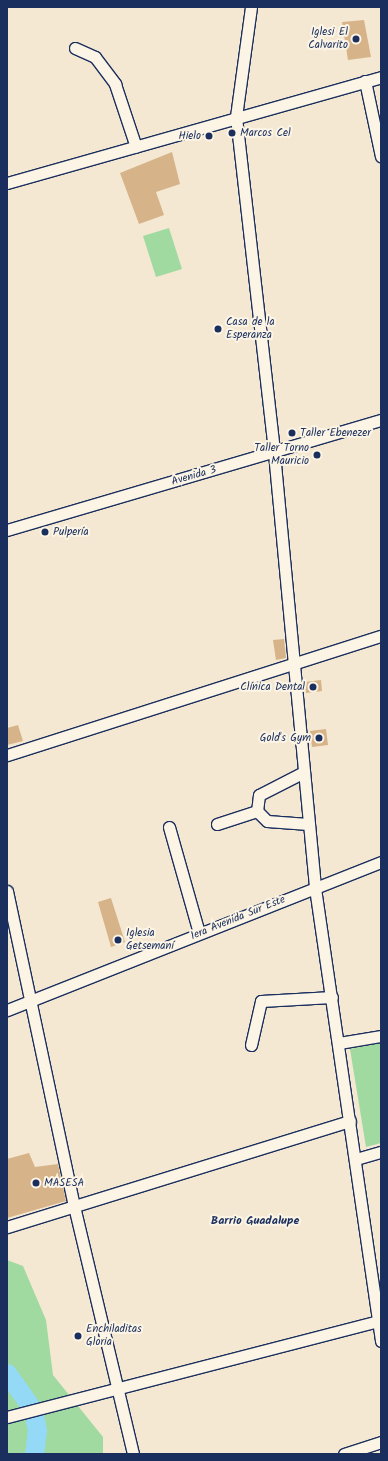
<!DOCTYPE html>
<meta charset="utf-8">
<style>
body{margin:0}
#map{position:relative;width:388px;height:1461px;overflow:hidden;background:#f4e8d2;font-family:Kalam,sans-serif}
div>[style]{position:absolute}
.green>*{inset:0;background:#a0daa0}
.river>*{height:19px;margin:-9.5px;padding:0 9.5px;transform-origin:9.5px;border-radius:9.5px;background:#94daf6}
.building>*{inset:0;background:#d6b388}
.roads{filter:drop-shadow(1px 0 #1b2f5e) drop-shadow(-1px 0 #1b2f5e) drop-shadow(0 1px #1b2f5e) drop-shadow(0 -1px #1b2f5e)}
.minor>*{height:11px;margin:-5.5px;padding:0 5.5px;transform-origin:5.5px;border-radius:5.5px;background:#fcf5e5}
.dots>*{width:11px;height:11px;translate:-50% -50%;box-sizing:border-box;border:2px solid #fcf5e5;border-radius:50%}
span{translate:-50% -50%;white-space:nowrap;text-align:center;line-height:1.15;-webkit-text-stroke:4px #fcf5e5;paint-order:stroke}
.poi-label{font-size:11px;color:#1b2f5e}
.right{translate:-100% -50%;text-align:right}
.left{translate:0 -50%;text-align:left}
.street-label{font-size:11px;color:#1b2f5e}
.neighbourhood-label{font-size:12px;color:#1b2f5e;font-weight:700}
.frame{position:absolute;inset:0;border:8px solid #1b2f5e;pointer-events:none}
</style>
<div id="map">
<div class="green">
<div style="clip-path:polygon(169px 228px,182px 269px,156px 277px,143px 236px)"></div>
<div style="clip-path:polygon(381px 1043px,381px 1143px,366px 1147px,350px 1049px)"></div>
<div style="clip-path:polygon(7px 1260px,23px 1266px,46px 1320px,53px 1375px,103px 1437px,103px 1454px,7px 1454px)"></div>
</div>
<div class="river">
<div style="left:7px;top:1373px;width:45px;rotate:54.9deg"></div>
<div style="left:33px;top:1410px;width:20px;rotate:79deg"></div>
<div style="left:37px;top:1430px;width:24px;rotate:97deg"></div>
</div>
<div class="building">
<div style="clip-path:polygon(364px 20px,371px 57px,348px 60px,342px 22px)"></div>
<div style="clip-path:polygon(172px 152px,180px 184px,156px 192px,164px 215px,139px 224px,120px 173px)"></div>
<div style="clip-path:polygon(284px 639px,286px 658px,276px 660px,273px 640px)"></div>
<div style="clip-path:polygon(321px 680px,322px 691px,306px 693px,305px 682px)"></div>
<div style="clip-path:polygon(18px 725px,23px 741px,7px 745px,7px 728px)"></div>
<div style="clip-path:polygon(326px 729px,328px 745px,312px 747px,310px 731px)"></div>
<div style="clip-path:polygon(111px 898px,125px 942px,111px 947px,98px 902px)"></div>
<div style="clip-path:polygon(29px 1153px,35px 1167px,58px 1164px,66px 1201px,7px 1218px,7px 1159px)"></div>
</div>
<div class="roads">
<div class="minor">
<div style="left:251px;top:7px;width:111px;rotate:97.8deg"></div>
<div style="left:236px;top:117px;width:338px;rotate:83.5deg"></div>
<div style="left:274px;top:453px;width:437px;rotate:84.6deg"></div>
<div style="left:315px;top:888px;width:458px;rotate:81.7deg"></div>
<div style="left:75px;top:48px;width:22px;rotate:24deg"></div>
<div style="left:95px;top:57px;width:34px;rotate:53deg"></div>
<div style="left:115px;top:84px;width:66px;rotate:71.6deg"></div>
<div style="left:365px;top:81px;width:77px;rotate:78deg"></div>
<div style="left:7px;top:183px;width:389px;rotate:-15.8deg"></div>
<div style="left:7px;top:530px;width:390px;rotate:-16.4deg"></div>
<div style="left:7px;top:755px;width:392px;rotate:-17.7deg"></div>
<div style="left:302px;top:773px;width:48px;rotate:152.9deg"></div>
<div style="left:259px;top:795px;width:16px;rotate:97deg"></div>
<div style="left:257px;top:811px;width:14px;rotate:45deg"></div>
<div style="left:267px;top:821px;width:41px;rotate:4.2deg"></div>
<div style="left:217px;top:824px;width:42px;rotate:-18deg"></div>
<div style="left:169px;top:827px;width:110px;rotate:74.2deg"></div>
<div style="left:7px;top:891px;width:322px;rotate:78deg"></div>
<div style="left:74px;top:1206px;width:255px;rotate:76.6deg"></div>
<div style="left:7px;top:1010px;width:402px;rotate:-21.6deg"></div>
<div style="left:339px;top:1043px;width:43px;rotate:-9.5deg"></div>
<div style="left:251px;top:1045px;width:45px;rotate:-77.2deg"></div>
<div style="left:261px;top:1001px;width:71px;rotate:-3.2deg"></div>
<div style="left:356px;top:1159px;width:26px;rotate:-16deg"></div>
<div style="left:7px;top:1227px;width:359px;rotate:-17.2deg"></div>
<div style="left:7px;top:1417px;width:386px;rotate:-14.5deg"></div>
<div style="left:344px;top:1454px;width:39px;rotate:-18deg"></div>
</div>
</div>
<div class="dots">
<div style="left:356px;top:39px;background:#1b2f5e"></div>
<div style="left:232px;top:133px;background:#1b2f5e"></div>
<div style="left:209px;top:136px;background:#1b2f5e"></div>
<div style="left:218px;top:329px;background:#1b2f5e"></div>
<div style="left:292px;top:433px;background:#1b2f5e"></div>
<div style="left:317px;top:455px;background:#1b2f5e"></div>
<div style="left:45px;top:532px;background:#1b2f5e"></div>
<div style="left:313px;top:687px;background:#1b2f5e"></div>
<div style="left:319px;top:738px;background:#1b2f5e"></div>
<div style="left:118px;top:940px;background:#1b2f5e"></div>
<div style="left:36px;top:1183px;background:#1b2f5e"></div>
<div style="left:78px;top:1336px;background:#1b2f5e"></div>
</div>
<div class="poi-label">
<span class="right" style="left:348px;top:39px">Iglesi El<br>Calvarito</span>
<span class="left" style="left:240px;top:133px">Marcos Cel</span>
<span class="right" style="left:201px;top:136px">Hielo</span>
<span class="left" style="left:226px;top:329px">Casa de la<br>Esperanza</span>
<span class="left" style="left:300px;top:433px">Taller Ebenezer</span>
<span class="right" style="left:309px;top:455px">Taller Torno<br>Mauricio</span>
<span class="left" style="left:53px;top:532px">Pulpería</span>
<span class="right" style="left:305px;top:687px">Clínica Dental</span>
<span class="right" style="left:311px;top:738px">Gold's Gym</span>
<span class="left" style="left:126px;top:940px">Iglesia<br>Getsemaní</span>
<span class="left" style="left:44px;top:1183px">MASESA</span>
<span class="left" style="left:86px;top:1336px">Enchiladitas<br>Gloria</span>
</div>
<div class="street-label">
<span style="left:194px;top:476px;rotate:-16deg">Avenida 3</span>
<span style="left:238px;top:918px;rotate:-22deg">1era Avenida Sur Este</span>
</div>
<div class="neighbourhood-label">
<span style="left:255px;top:1221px">Barrio Guadalupe</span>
</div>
<div class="frame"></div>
</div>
